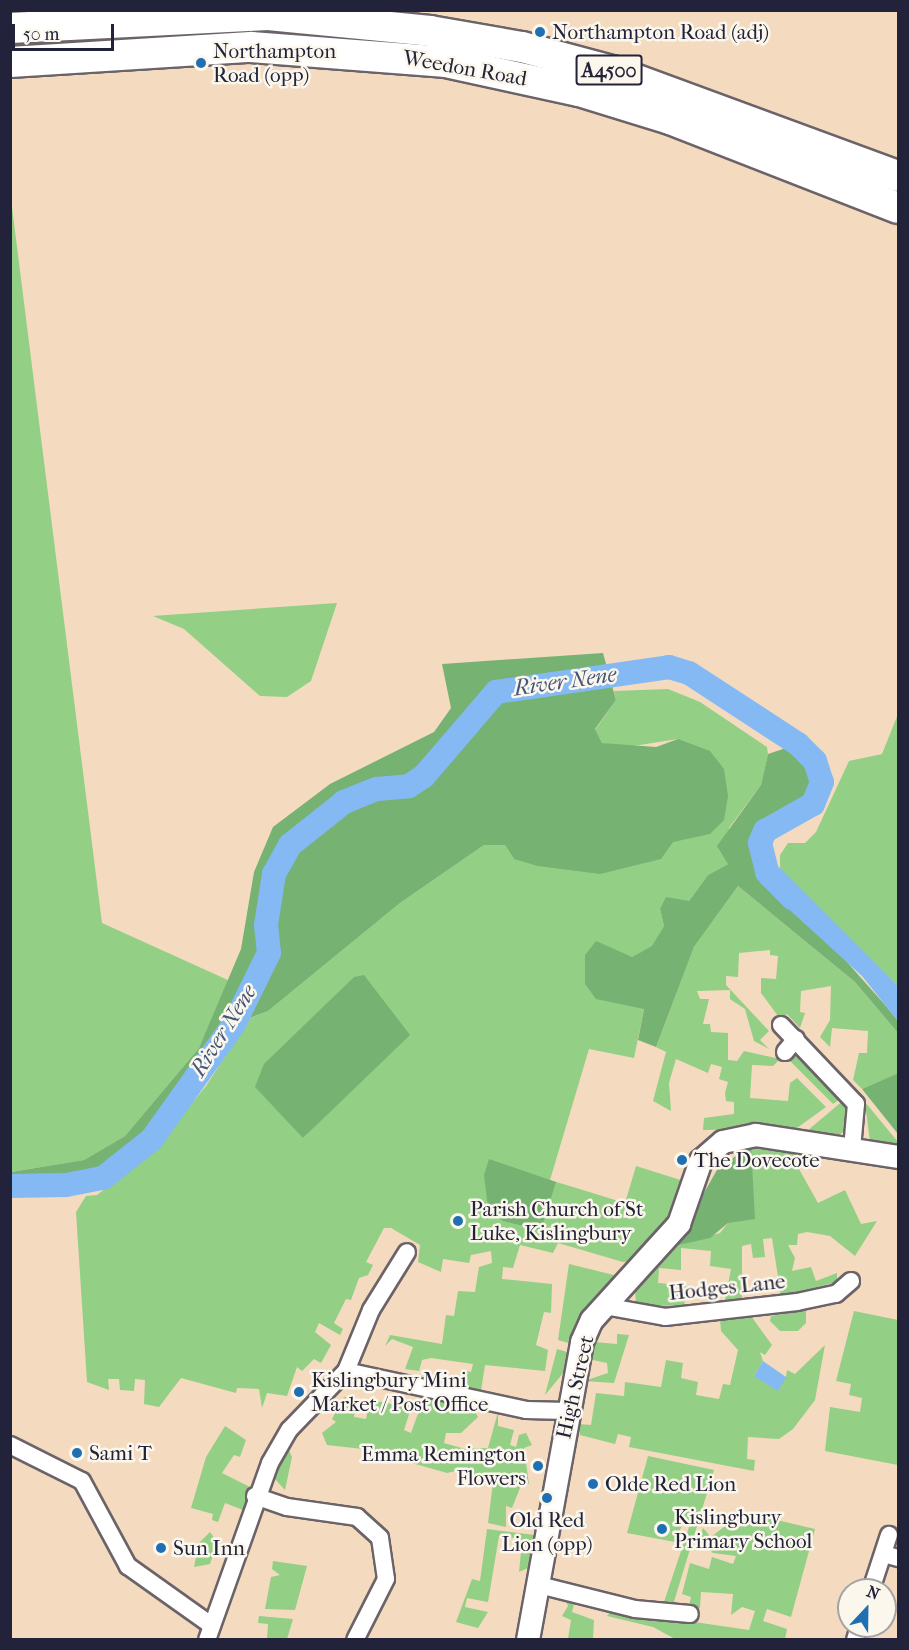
<!DOCTYPE html>
<style>
body{margin:0}
#map{position:relative;width:909px;height:1650px;overflow:hidden;background:#f4dbbf;font-family:"IM FELL French Canon",serif}
div>[style]{position:absolute}
.green>*{inset:0;background:#93cf84}
.forest>*{inset:0;background:#76b272}
.water>*{inset:0;background:#85b9f3}
.river>*{height:24px;margin:-12px;padding:0 12px;transform-origin:12px;border-radius:12px;background:#85b9f3}
.roads{filter:drop-shadow(2px 0 #6c6369) drop-shadow(-2px 0 #6c6369) drop-shadow(0 2px #6c6369) drop-shadow(0 -2px #6c6369)}
.street>*{height:16px;margin:-8px;padding:0 8px;transform-origin:8px;border-radius:8px;background:#fff}
.secondary>*{height:22px;margin:-11px;padding:0 11px;transform-origin:11px;border-radius:11px;background:#fff}
.highway>*{height:30px;margin:-15px;padding:0 15px;transform-origin:15px;border-radius:15px;background:#fff}
.dots>*{width:16px;height:16px;translate:-50% -50%;box-sizing:border-box;border:3px solid #fbf7ec;border-radius:50%}
span{translate:-50% -50%;white-space:nowrap;text-align:center;line-height:1.15;-webkit-text-stroke:5px #fbf7ec;paint-order:stroke}
.shield-label span{padding:2px 4px;background:#fbf7ec;border:2px solid;border-radius:4px;-webkit-text-stroke-width:0}
.shield-label{font-size:20px;color:#22223b;font-weight:700}
.poi-label{font-size:21px;color:#22223b}
.left{translate:0 -50%;text-align:left}
.right{translate:-100% -50%;text-align:right}
.street-label{font-size:21px;color:#22223b}
.water-label{font-size:22px;color:#45577b;font-style:italic}
.frame{position:absolute;inset:0;border:12px solid #22223b;pointer-events:none}
.north{position:absolute;left:837px;top:1578px;width:60px;height:60px;box-sizing:border-box;background:#fbf7ec;border:2px solid #a4a2a5;border-radius:50%;rotate:22deg;font-size:16px;font-weight:700;line-height:24px;text-align:center;color:#22223b}
.north::after{content:'';display:block;margin:auto;width:21px;height:27px;background:#1f6fb2;clip-path:polygon(50% 0,100% 100%,50% 72%,0 100%)}
.scale{position:absolute;left:12px;top:24px;width:102px;height:27px;box-sizing:border-box;border:3px solid #22223b;border-top:0;padding-left:8px;font-size:18px;line-height:21px;white-space:nowrap;color:#22223b;-webkit-text-stroke:4px #fbf7ec;paint-order:stroke}
</style>
<div id="map">
<div class="green">
<div style="clip-path:polygon(10px 191px,102px 923px,230px 981px,199px 1048px,125px 1136px,84px 1160px,11px 1172px)"></div>
<div style="clip-path:polygon(337px 603px,311px 681px,287px 697px,260px 696px,184px 629px,153px 616px)"></div>
<div style="clip-path:polygon(evenodd,668px 689px,700px 702px,767px 747px,768px 754px,761px 785px,729px 828px,728px 864px,708px 875px,689px 901px,660px 909px,664px 926px,653px 946px,632px 957px,610px 951px,644px 1009px,634px 1058px,589px 1049px,550px 1180px,625px 1203px,636px 1166px,687px 1182px,683px 1201px,637px 1260px,623px 1262px,558px 1243px,553px 1253px,520px 1245px,513px 1268px,503px 1267px,502px 1279px,552px 1284px,551px 1313px,544px 1312px,536px 1345px,548px 1350px,545px 1371px,485px 1365px,480px 1397px,458px 1392px,462px 1370px,471px 1372px,473px 1364px,431px 1358px,422px 1360px,419px 1371px,405px 1369px,413px 1347px,392px 1339px,385px 1346px,390px 1335px,442px 1344px,446px 1315px,454px 1316px,458px 1291px,475px 1292px,479px 1267px,492px 1263px,491px 1251px,471px 1255px,469px 1263px,443px 1259px,441px 1272px,418px 1262px,420px 1245px,391px 1228px,384px 1228px,366px 1262px,373px 1265px,368px 1275px,359px 1278px,351px 1300px,346px 1299px,334px 1323px,343px 1329px,340px 1335px,319px 1323px,315px 1332px,331px 1345px,321px 1363px,314px 1359px,302px 1371px,297px 1367px,287px 1396px,267px 1393px,262px 1408px,259px 1389px,237px 1388px,236px 1393px,181px 1378px,159px 1407px,144px 1404px,145px 1380px,135px 1379px,134px 1391px,120px 1390px,119px 1379px,108px 1379px,109px 1390px,87px 1382px,76px 1212px,86px 1196px,97px 1195px,152px 1152px,206px 1086px,250px 1018px,268px 1011px,400px 903px,484px 845px,505px 845px,514px 859px,710px 834px,678px 739px,627px 747px,602px 743px,595px 730px,616px 700px,614px 691px,668px 689px,354px 977px,333px 1108px,303px 1138px,299px 1034px,354px 977px)"></div>
<div style="clip-path:polygon(898px 714px,898px 986px,797px 888px,780px 868px,780px 855px,788px 843px,805px 843px,816px 832px,849px 761px,882px 754px)"></div>
<div style="clip-path:polygon(738px 886px,855px 982px,898px 1033px,898px 1073px,862px 1089px,853px 1080px,859px 1053px,867px 1053px,868px 1031px,832px 1028px,830px 1047px,820px 1037px,830px 1020px,831px 986px,801px 991px,800px 1012px,805px 1013px,800px 1028px,787px 1014px,781px 1020px,761px 993px,761px 978px,776px 979px,778px 956px,770px 955px,770px 950px,739px 953px,738px 977px,726px 976px,726px 985px,769px 1031px,760px 1040px,769px 1049px,754px 1041px,745px 1009px,730px 999px,730px 990px,697px 991px,700px 999px,709px 999px,703px 1024px,710px 1024px,711px 1032px,728px 1033px,728px 1060px,737px 1061px,744px 1051px,780px 1059px,773px 1066px,752px 1065px,750px 1098px,788px 1101px,790px 1083px,797px 1078px,826px 1107px,797px 1128px,703px 1130px,704px 1118px,734px 1114px,734px 1102px,726px 1101px,725px 1093px,728px 1082px,719px 1079px,722px 1067px,711px 1064px,708px 1073px,676px 1059px,669px 1083px,671px 1111px,653px 1101px,666px 1052px,656px 1047px,694px 947px)"></div>
<div style="clip-path:polygon(800px 1054px,843px 1097px,833px 1104px,789px 1060px)"></div>
<div style="clip-path:polygon(845px 1099px,849px 1125px,842px 1133px,834px 1137px,807px 1131px)"></div>
<div style="clip-path:polygon(865px 1102px,898px 1142px,898px 1148px,870px 1142px)"></div>
<div style="clip-path:polygon(759px 1145px,803px 1155px,794px 1160px,818px 1203px,845px 1190px,861px 1224px,877px 1221px,855px 1256px,830px 1236px,807px 1232px,798px 1234px,797px 1245px,788px 1245px,795px 1258px,792px 1271px,811px 1267px,816px 1281px,837px 1273px,837px 1282px,781px 1296px,772px 1238px,763px 1239px,765px 1257px,753px 1258px,751px 1244px,742px 1246px,742px 1298px,725px 1300px,731px 1269px,710px 1266px,711px 1251px,681px 1248px,681px 1270px,659px 1268px,658px 1283px,671px 1284px,672px 1290px,687px 1286px,684px 1306px,636px 1305px,635px 1290px,674px 1246px,720px 1233px,728px 1223px,751px 1146px)"></div>
<div style="clip-path:polygon(569px 1264px,618px 1276px,572px 1344px,558px 1340px)"></div>
<div style="clip-path:polygon(806px 1310px,806px 1323px,798px 1331px,780px 1331px,770px 1321px,771px 1316px)"></div>
<div style="clip-path:polygon(854px 1311px,898px 1320px,898px 1465px,825px 1451px,830px 1407px,860px 1412px,862px 1398px,849px 1395px,851px 1384px,836px 1381px)"></div>
<div style="clip-path:polygon(751px 1316px,772px 1345px,765px 1355px,760px 1352px,763px 1361px,754px 1376px,786px 1377px,787px 1370px,795px 1374px,825px 1345px,815px 1400px,793px 1429px,779px 1439px,748px 1437px,747px 1459px,755px 1460px,754px 1471px,629px 1447px,631px 1437px,618px 1434px,615px 1444px,580px 1435px,579px 1424px,591px 1425px,596px 1393px,624px 1396px,625px 1382px,661px 1387px,666px 1360px,683px 1363px,681px 1378px,698px 1382px,696px 1395px,719px 1399px,723px 1384px,730px 1385px,738px 1350px,721px 1331px,720px 1319px)"></div>
<div style="clip-path:polygon(617px 1334px,629px 1335px,614px 1383px,584px 1381px,608px 1373px,607px 1363px,588px 1359px,595px 1342px,617px 1344px)"></div>
<div style="clip-path:polygon(557px 1349px,570px 1353px,564px 1372px,545px 1395px)"></div>
<div style="clip-path:polygon(344px 1397px,357px 1399px,354px 1417px,366px 1419px,370px 1400px,392px 1404px,398px 1411px,400px 1402px,412px 1405px,404px 1430px,411px 1433px,424px 1397px,473px 1408px,478px 1417px,461px 1433px,446px 1433px,444px 1443px,465px 1449px,488px 1448px,498px 1412px,498px 1426px,514px 1430px,510px 1445px,516px 1447px,519px 1435px,526px 1433px,532px 1445px,524px 1448px,529px 1484px,522px 1483px,512px 1508px,506px 1506px,506px 1527px,488px 1523px,493px 1482px,460px 1470px,447px 1473px,363px 1449px,327px 1445px,322px 1433px,336px 1422px,332px 1419px)"></div>
<div style="clip-path:polygon(225px 1426px,246px 1440px,240px 1457px,234px 1455px,222px 1473px,250px 1487px,243px 1510px,225px 1503px,218px 1522px,212px 1520px,213px 1514px,191px 1508px,206px 1457px)"></div>
<div style="clip-path:polygon(287px 1446px,292px 1457px,285px 1490px,274px 1478px)"></div>
<div style="clip-path:polygon(648px 1456px,714px 1470px,673px 1605px,663px 1605px,690px 1524px,685px 1518px,675px 1542px,627px 1533px)"></div>
<div style="clip-path:polygon(743px 1512px,815px 1529px,791px 1617px,767px 1609px,763px 1621px,787px 1629px,785px 1639px,675px 1639px,653px 1627px,607px 1616px,612px 1610px,749px 1630px,755px 1611px,742px 1607px,731px 1615px,733px 1594px,701px 1592px,700px 1608px,689px 1606px,691px 1597px,682px 1594px,690px 1563px,709px 1569px,712px 1557px,733px 1564px,736px 1556px,713px 1553px,704px 1544px,694px 1551px,703px 1528px,711px 1537px)"></div>
<div style="clip-path:polygon(487px 1529px,535px 1535px,528px 1568px,519px 1572px,521px 1552px,513px 1549px,515px 1538px,499px 1536px,488px 1602px,467px 1598px,465px 1607px,488px 1612px,478px 1628px,456px 1622px,472px 1579px,480px 1581px)"></div>
<div style="clip-path:polygon(210px 1532px,217px 1542px,210px 1564px,194px 1567px,199px 1543px)"></div>
<div style="clip-path:polygon(273px 1561px,307px 1566px,295px 1610px,265px 1609px,271px 1577px,280px 1575px,272px 1569px)"></div>
<div style="clip-path:polygon(565px 1598px,574px 1604px,572px 1612px,594px 1620px,593px 1639px,568px 1639px,571px 1620px,562px 1616px,568px 1606px)"></div>
<div style="clip-path:polygon(259px 1616px,293px 1619px,287px 1639px,267px 1639px,268px 1624px,258px 1623px)"></div>
</div>
<div class="forest">
<div style="clip-path:polygon(603px 653px,616px 700px,595px 729px,602px 743px,656px 747px,678px 739px,710px 751px,724px 769px,728px 796px,724px 820px,710px 834px,673px 842px,661px 859px,600px 874px,538px 866px,514px 859px,505px 845px,484px 845px,400px 903px,268px 1011px,234px 1024px,152px 1139px,114px 1171px,84px 1183px,11px 1186px,11px 1172px,84px 1160px,125px 1136px,199px 1048px,241px 949px,254px 872px,273px 827px,330px 784px,434px 732px,451px 708px,442px 664px)"></div>
<div style="clip-path:polygon(798px 744px,815px 761px,822px 782px,813px 804px,765px 831px,760px 843px,767px 872px,886px 1006px,898px 1021px,898px 1033px,855px 982px,738px 886px,694px 947px,656px 1047px,638px 1040px,644px 1009px,596px 999px,585px 984px,585px 955px,596px 941px,632px 957px,652px 946px,664px 926px,660px 909px,666px 897px,689px 901px,708px 875px,728px 864px,717px 846px,761px 785px,768px 754px)"></div>
<div style="clip-path:polygon(364px 975px,410px 1035px,303px 1138px,255px 1087px,264px 1064px,354px 977px)"></div>
<div style="clip-path:polygon(898px 1073px,898px 1134px,862px 1089px)"></div>
<div style="clip-path:polygon(751px 1146px,755px 1219px,728px 1223px,710px 1238px,674px 1246px,718px 1168px)"></div>
<div style="clip-path:polygon(489px 1159px,556px 1182px,541px 1230px,503px 1221px,488px 1207px,484px 1175px)"></div>
</div>
<div class="water">
<div style="clip-path:polygon(780px 868px,898px 986px,898px 1021px,862px 976px,760px 883px)"></div>
<div style="clip-path:polygon(763px 1361px,786px 1377px,778px 1391px,754px 1376px)"></div>
</div>
<div class="river">
<div style="left:10px;top:1186px;width:56px;rotate:-1deg"></div>
<div style="left:66px;top:1185px;width:38px;rotate:-11deg"></div>
<div style="left:103px;top:1178px;width:63px;rotate:-38.5deg"></div>
<div style="left:152px;top:1139px;width:141px;rotate:-54.5deg"></div>
<div style="left:234px;top:1024px;width:79px;rotate:-63.8deg"></div>
<div style="left:269px;top:953px;width:28px;rotate:-96deg"></div>
<div style="left:266px;top:925px;width:52px;rotate:-81.1deg"></div>
<div style="left:274px;top:874px;width:33px;rotate:-61deg"></div>
<div style="left:290px;top:845px;width:69px;rotate:-38.5deg"></div>
<div style="left:344px;top:802px;width:35px;rotate:-22deg"></div>
<div style="left:377px;top:789px;width:32px;rotate:-5deg"></div>
<div style="left:409px;top:786px;width:18px;rotate:-34deg"></div>
<div style="left:424px;top:776px;width:111px;rotate:-49.4deg"></div>
<div style="left:496px;top:692px;width:175px;rotate:-8.2deg"></div>
<div style="left:669px;top:667px;width:21px;rotate:17deg"></div>
<div style="left:689px;top:673px;width:130px;rotate:33.1deg"></div>
<div style="left:798px;top:744px;width:24px;rotate:45deg"></div>
<div style="left:815px;top:761px;width:22px;rotate:72deg"></div>
<div style="left:822px;top:782px;width:24px;rotate:112deg"></div>
<div style="left:813px;top:804px;width:55px;rotate:150.6deg"></div>
<div style="left:765px;top:831px;width:13px;rotate:113deg"></div>
<div style="left:760px;top:843px;width:30px;rotate:76deg"></div>
<div style="left:767px;top:872px;width:36px;rotate:46deg"></div>
</div>
<div class="roads">
<div class="street">
<div style="left:781px;top:1025px;width:109px;rotate:46.5deg"></div>
<div style="left:856px;top:1104px;width:45px;rotate:95.1deg"></div>
<div style="left:785px;top:1052px;width:17px;rotate:-50deg"></div>
<div style="left:604px;top:1306px;width:62px;rotate:10.2deg"></div>
<div style="left:665px;top:1317px;width:133px;rotate:-6.5deg"></div>
<div style="left:797px;top:1302px;width:40px;rotate:-12deg"></div>
<div style="left:836px;top:1294px;width:20px;rotate:-41deg"></div>
<div style="left:346px;top:1371px;width:184px;rotate:12.2deg"></div>
<div style="left:526px;top:1410px;width:41px;rotate:1.4deg"></div>
<div style="left:346px;top:1371px;width:66px;rotate:-67.7deg"></div>
<div style="left:371px;top:1310px;width:68px;rotate:-58.2deg"></div>
<div style="left:10px;top:1445px;width:80px;rotate:26.6deg"></div>
<div style="left:82px;top:1481px;width:97px;rotate:61.6deg"></div>
<div style="left:128px;top:1566px;width:102px;rotate:35.4deg"></div>
<div style="left:255px;top:1496px;width:34px;rotate:19deg"></div>
<div style="left:287px;top:1507px;width:71px;rotate:8.1deg"></div>
<div style="left:357px;top:1517px;width:31px;rotate:42deg"></div>
<div style="left:380px;top:1538px;width:41px;rotate:81.7deg"></div>
<div style="left:386px;top:1579px;width:68px;rotate:116.9deg"></div>
<div style="left:884px;top:1554px;width:15px;rotate:16deg"></div>
<div style="left:539px;top:1585px;width:99px;rotate:14deg"></div>
<div style="left:635px;top:1609px;width:55px;rotate:5.2deg"></div>
<div style="left:871px;top:1590px;width:58px;rotate:-71.9deg"></div>
<div style="left:207px;top:1640px;width:188px;rotate:-70.4deg"></div>
<div style="left:270px;top:1463px;width:38px;rotate:-60deg"></div>
<div style="left:289px;top:1430px;width:82px;rotate:-46deg"></div>
<div style="left:855px;top:1640px;width:15px;rotate:-74deg"></div>
</div>
<div class="secondary">
<div style="left:528px;top:1640px;width:303px;rotate:-79.7deg"></div>
<div style="left:582px;top:1342px;width:24px;rotate:-66deg"></div>
<div style="left:592px;top:1320px;width:130px;rotate:-47.8deg"></div>
<div style="left:679px;top:1224px;width:67px;rotate:-70.8deg"></div>
<div style="left:701px;top:1161px;width:29px;rotate:-41deg"></div>
<div style="left:723px;top:1142px;width:34px;rotate:-12deg"></div>
<div style="left:756px;top:1135px;width:144px;rotate:8.8deg"></div>
</div>
<div class="highway">
<div style="left:10px;top:28px;width:258px;rotate:-2.9deg"></div>
<div style="left:268px;top:15px;width:163px;rotate:5.6deg"></div>
<div style="left:430px;top:31px;width:93px;rotate:9.9deg"></div>
<div style="left:522px;top:47px;width:96px;rotate:15deg"></div>
<div style="left:615px;top:72px;width:302px;rotate:20.2deg"></div>
<div style="left:10px;top:62px;width:241px;rotate:-3.6deg"></div>
<div style="left:251px;top:47px;width:196px;rotate:4.4deg"></div>
<div style="left:446px;top:62px;width:136px;rotate:12.3deg"></div>
<div style="left:579px;top:91px;width:95px;rotate:17.1deg"></div>
<div style="left:670px;top:119px;width:245px;rotate:21.3deg"></div>
</div>
</div>
<div class="dots">
<div style="left:540px;top:32px;background:#1f6fb2"></div>
<div style="left:201px;top:63px;background:#1f6fb2"></div>
<div style="left:682px;top:1160px;background:#1f6fb2"></div>
<div style="left:458px;top:1221px;background:#1f6fb2"></div>
<div style="left:299px;top:1392px;background:#1f6fb2"></div>
<div style="left:77px;top:1453px;background:#1f6fb2"></div>
<div style="left:538px;top:1466px;background:#1f6fb2"></div>
<div style="left:593px;top:1484px;background:#1f6fb2"></div>
<div style="left:547px;top:1498px;background:#1f6fb2"></div>
<div style="left:662px;top:1529px;background:#1f6fb2"></div>
<div style="left:161px;top:1548px;background:#1f6fb2"></div>
</div>
<div class="shield-label">
<span style="left:609px;top:70px">A4500</span>
</div>
<div class="poi-label">
<span class="left" style="left:552px;top:32px">Northampton Road (adj)</span>
<span class="left" style="left:213px;top:63px">Northampton<br>Road (opp)</span>
<span class="left" style="left:694px;top:1160px">The Dovecote</span>
<span class="left" style="left:470px;top:1221px">Parish Church of St<br>Luke, Kislingbury</span>
<span class="left" style="left:311px;top:1392px">Kislingbury Mini<br>Market / Post Office</span>
<span class="left" style="left:89px;top:1453px">Sami T</span>
<span class="right" style="left:526px;top:1466px">Emma Remington<br>Flowers</span>
<span class="left" style="left:605px;top:1484px">Olde Red Lion</span>
<span class="left" style="left:674px;top:1529px">Kislingbury<br>Primary School</span>
<span style="left:547px;top:1532px">Old Red<br>Lion (opp)</span>
<span class="left" style="left:173px;top:1548px">Sun Inn</span>
</div>
<div class="street-label">
<span style="left:465px;top:68px;rotate:10deg">Weedon Road</span>
<span style="left:727px;top:1287px;rotate:-6deg">Hodges Lane</span>
<span style="left:575px;top:1387px;rotate:-77deg">High Street</span>
</div>
<div class="water-label">
<span style="left:565px;top:682px;rotate:-8deg">River Nene</span>
<span style="left:224px;top:1031px;rotate:-58deg">River Nene</span>
</div>
<div class="frame"></div>
<div class="north">N</div>
<div class="scale">50 m</div>
</div>
